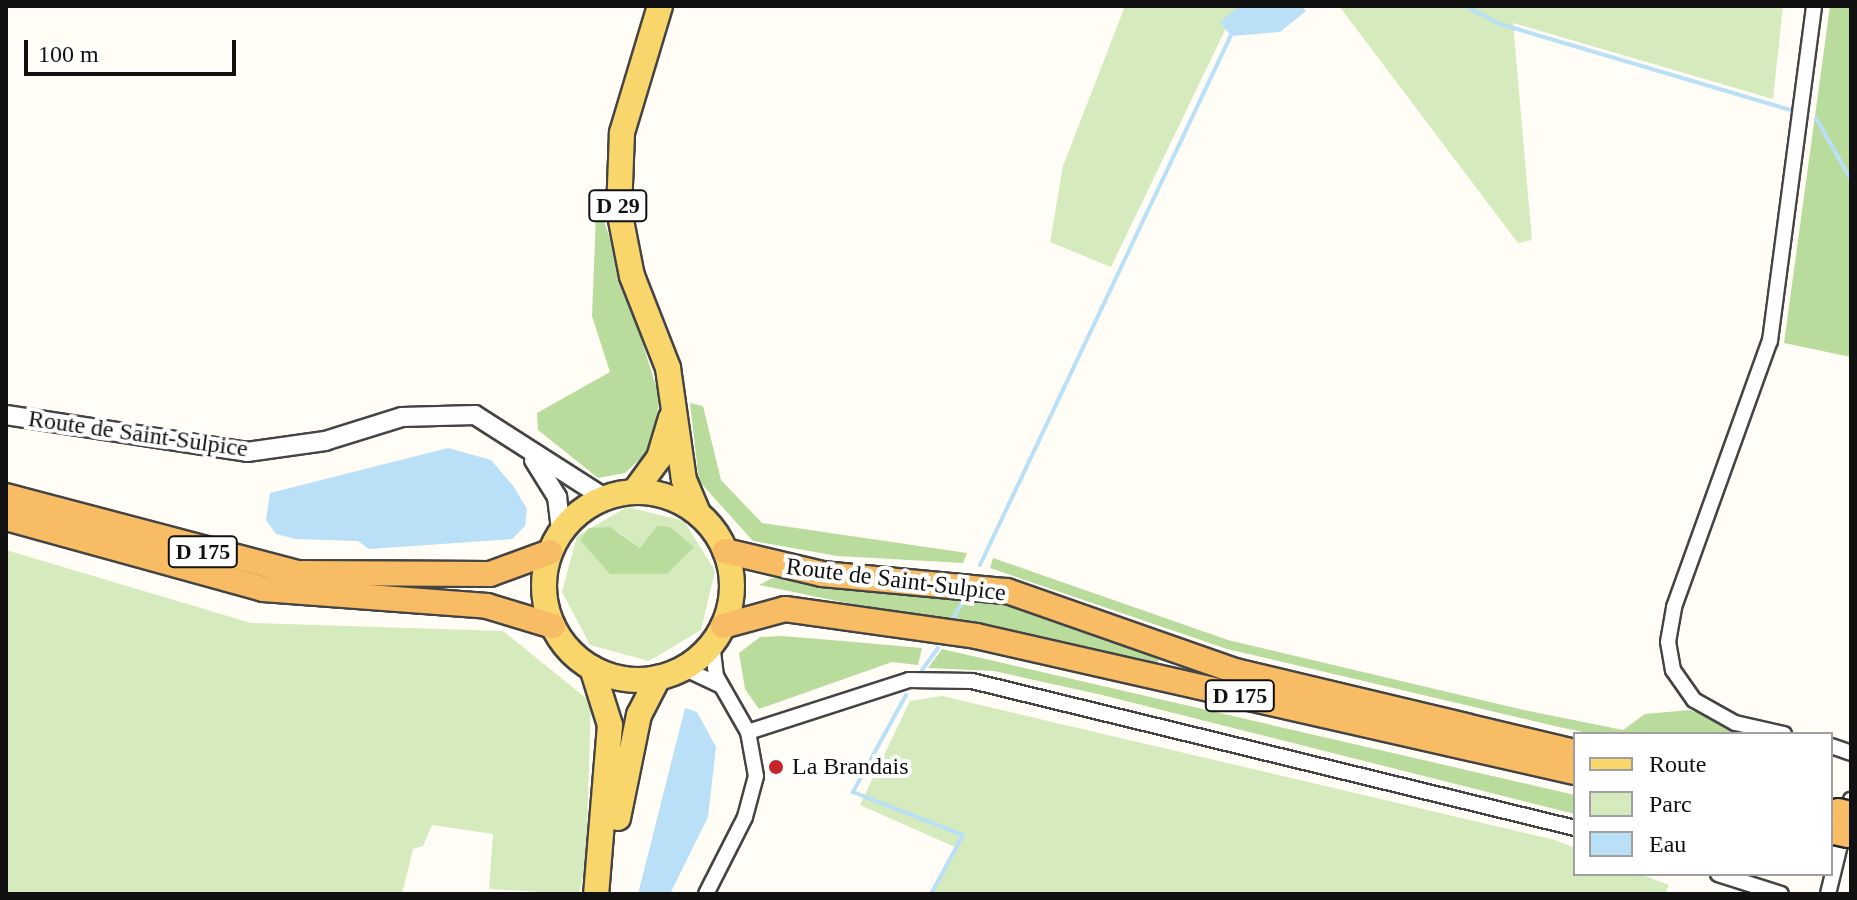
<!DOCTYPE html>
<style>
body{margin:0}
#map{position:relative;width:1857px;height:900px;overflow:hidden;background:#fffdf5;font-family:Georgia,serif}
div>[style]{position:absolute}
.green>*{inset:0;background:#d5ebbd}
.forest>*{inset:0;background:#b9dc9c}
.water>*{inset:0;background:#b9e0f7}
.stream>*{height:4px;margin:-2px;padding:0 2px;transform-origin:2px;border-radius:2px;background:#b9e0f7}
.roads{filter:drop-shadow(2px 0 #444) drop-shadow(-2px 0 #444) drop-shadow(0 2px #444) drop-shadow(0 -2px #444)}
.minor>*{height:14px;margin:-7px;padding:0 7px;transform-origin:7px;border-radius:7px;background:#fff}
.tertiary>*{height:18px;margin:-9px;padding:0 9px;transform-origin:9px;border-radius:9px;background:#fff}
.primary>*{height:24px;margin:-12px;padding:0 12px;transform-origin:12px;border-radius:12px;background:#f9d66b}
.primary>.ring{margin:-12px;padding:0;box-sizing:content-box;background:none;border:24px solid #f9d66b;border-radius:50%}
.trunk>*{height:24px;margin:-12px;padding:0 12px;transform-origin:12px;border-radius:12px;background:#f7bc64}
.bridges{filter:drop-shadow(2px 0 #222) drop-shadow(-2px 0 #222) drop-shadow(0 2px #222) drop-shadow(0 -2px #222)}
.trunk-bridge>*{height:24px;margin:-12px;padding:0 12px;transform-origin:12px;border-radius:12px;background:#f7bc64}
.dots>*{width:22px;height:22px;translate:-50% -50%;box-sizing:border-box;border:4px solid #fff;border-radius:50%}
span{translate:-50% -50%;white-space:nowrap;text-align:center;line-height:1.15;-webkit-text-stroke:8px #fff;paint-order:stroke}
.shield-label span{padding:2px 6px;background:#fff;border:2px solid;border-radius:6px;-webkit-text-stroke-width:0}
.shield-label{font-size:22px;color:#111;font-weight:700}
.street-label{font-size:24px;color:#111}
.poi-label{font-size:24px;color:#111}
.left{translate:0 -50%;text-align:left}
.frame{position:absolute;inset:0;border:8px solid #111;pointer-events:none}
.legend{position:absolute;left:1573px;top:732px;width:260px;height:144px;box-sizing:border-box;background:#fff;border:2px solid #a0a0a0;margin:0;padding:10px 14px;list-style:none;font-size:24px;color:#111}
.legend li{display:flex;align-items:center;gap:16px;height:40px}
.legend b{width:40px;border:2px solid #a0a0a0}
.scale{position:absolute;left:24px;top:40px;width:212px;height:36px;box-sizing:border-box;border:4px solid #111;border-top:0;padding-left:10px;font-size:24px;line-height:28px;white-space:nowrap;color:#111;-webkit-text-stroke:6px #fff;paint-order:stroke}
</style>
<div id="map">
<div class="green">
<div style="clip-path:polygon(1125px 6px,1257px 6px,1226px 28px,1111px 267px,1050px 242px,1063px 166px)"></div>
<div style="clip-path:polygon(1339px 6px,1783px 6px,1773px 99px,1513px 23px,1532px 240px,1518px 243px)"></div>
<div style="clip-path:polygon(evenodd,627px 507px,684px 521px,715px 571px,701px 630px,649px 661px,590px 645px,562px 592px,577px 536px,627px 507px,657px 526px,667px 574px,610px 574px,617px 531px,640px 548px,657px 526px)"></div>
<div style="clip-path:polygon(6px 550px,251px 623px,503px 631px,591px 702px,586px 862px,579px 894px,489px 889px,493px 834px,432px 825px,423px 846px,413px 849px,402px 894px,6px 894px)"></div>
<div style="clip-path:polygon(942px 696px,1555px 840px,1575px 848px,1575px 874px,1640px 874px,1669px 885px,1665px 894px,932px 894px,957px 848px,860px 805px,910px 701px)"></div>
</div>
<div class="forest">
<div style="clip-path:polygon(1830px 6px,1851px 6px,1851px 357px,1784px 343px)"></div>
<div style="clip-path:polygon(596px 215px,603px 217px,660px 399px,649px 451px,625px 473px,598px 478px,538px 430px,537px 413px,610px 372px,592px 316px)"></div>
<div style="clip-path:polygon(690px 403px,703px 406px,721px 480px,762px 523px,967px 553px,963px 563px,837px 556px,753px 541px,699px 481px)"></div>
<div style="clip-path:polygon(657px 526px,670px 527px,694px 547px,667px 574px,610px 574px,580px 540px,589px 528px,610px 527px,640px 548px)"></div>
<div style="clip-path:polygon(993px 558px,1228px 640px,1524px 710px,1623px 730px,1645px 714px,1690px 710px,1759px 734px,1593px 734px,1559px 727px,1227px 649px,990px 568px)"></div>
<div style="clip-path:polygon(772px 578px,995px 600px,1159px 658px,1157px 667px,759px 585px)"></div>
<div style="clip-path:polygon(782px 636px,843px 641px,922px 648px,918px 665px,892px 662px,759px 709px,745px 689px,739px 653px,760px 637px)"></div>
<div style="clip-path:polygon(942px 649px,1575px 795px,1575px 814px,1102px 695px,994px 671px,928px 668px)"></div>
</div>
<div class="water">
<div style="clip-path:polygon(1240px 6px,1302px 6px,1306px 11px,1280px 32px,1231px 36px,1220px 22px)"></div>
<div style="clip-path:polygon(448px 448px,491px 460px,514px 487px,527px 509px,525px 526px,512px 539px,369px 549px,358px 541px,296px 539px,276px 534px,266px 520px,270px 493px)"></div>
<div style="clip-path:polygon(685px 708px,697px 712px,716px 747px,708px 817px,670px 894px,638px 894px)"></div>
</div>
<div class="stream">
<div style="left:1465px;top:6px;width:39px;rotate:27deg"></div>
<div style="left:1500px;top:24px;width:307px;rotate:16.5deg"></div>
<div style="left:1816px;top:118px;width:71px;rotate:60.6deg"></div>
<div style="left:980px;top:565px;width:591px;rotate:-64.65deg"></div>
<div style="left:953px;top:619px;width:23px;rotate:-61deg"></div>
<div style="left:922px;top:670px;width:27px;rotate:-54deg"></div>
<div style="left:906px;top:695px;width:111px;rotate:118.7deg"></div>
<div style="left:853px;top:792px;width:118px;rotate:21.4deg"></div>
<div style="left:963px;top:835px;width:67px;rotate:118.5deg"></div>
</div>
<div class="roads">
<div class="minor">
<div style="left:683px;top:668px;width:40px;rotate:25deg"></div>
<div style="left:748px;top:732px;width:169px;rotate:-17.9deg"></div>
<div style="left:909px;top:680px;width:63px;rotate:0.9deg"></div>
<div style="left:972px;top:681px;width:621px;rotate:13.7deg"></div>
<div style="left:1784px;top:734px;width:50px;rotate:-167.3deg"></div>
<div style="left:1735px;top:723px;width:47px;rotate:-150.7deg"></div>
<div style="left:1694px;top:700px;width:37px;rotate:-125deg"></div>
<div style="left:1673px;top:670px;width:28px;rotate:-100deg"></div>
<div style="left:1668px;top:642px;width:36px;rotate:-80deg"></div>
<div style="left:1674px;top:607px;width:283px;rotate:-70.2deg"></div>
<div style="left:1770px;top:341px;width:338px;rotate:-82.5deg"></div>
<div style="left:1831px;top:746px;width:21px;rotate:19deg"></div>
<div style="left:1718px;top:874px;width:66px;rotate:17.6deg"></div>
<div style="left:706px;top:894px;width:86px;rotate:-63.1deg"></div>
<div style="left:745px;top:817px;width:42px;rotate:-75deg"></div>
<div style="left:756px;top:776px;width:45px;rotate:-100.3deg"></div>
<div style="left:748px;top:732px;width:64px;rotate:-119.7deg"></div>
<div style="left:716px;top:676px;width:32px;rotate:-97deg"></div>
<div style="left:1828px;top:894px;width:97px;rotate:-76.3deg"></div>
</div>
<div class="tertiary">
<div style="left:6px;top:415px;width:244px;rotate:8.7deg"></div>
<div style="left:247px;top:452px;width:79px;rotate:-8deg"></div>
<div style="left:325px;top:441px;width:81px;rotate:-17.3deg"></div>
<div style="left:402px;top:417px;width:73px;rotate:-1.6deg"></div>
<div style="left:475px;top:415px;width:154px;rotate:32.6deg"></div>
<div style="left:534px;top:460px;width:44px;rotate:58.1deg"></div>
<div style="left:557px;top:497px;width:35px;rotate:83deg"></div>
</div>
<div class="primary">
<div style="left:660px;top:6px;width:133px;rotate:106.7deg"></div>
<div style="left:622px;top:133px;width:77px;rotate:92.2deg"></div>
<div style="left:619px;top:210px;width:67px;rotate:78.9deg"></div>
<div style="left:632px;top:276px;width:99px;rotate:68.6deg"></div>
<div style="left:668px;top:368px;width:113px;rotate:81.9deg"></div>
<div style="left:684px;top:480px;width:36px;rotate:67deg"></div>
<div style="left:634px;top:492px;width:42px;rotate:-53.7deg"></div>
<div style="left:659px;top:458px;width:42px;rotate:-73.3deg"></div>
<div class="ring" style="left:544px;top:492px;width:164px;height:164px"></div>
<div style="left:592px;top:668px;width:60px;rotate:72.5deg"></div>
<div style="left:610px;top:725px;width:170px;rotate:94.7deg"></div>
<div style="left:618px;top:818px;width:105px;rotate:-78.5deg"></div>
<div style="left:639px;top:715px;width:42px;rotate:-62.8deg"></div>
</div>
<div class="trunk">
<div style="left:6px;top:496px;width:302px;rotate:14.8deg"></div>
<div style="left:298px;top:573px;width:192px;rotate:0.3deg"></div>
<div style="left:490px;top:574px;width:64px;rotate:-20.1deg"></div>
<div style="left:6px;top:518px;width:267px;rotate:15.4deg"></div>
<div style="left:263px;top:589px;width:225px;rotate:4.3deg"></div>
<div style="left:487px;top:606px;width:69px;rotate:16.9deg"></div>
<div style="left:725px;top:551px;width:100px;rotate:13.3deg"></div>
<div style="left:822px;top:574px;width:186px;rotate:5.3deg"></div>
<div style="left:1007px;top:591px;width:242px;rotate:19.3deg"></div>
<div style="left:1235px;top:671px;width:350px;rotate:13.4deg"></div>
<div style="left:723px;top:626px;width:64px;rotate:-15.3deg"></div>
<div style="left:785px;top:609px;width:193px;rotate:8deg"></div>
<div style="left:976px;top:636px;width:614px;rotate:12.79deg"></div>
</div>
</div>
<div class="bridges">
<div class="trunk-bridge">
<div style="left:1838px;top:811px;width:13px;rotate:13deg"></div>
<div style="left:1834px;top:832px;width:14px;rotate:12deg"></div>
</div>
</div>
<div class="dots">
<div style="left:776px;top:767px;background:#c4262e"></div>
</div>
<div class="shield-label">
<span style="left:618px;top:206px">D 29</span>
<span style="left:203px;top:552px">D 175</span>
<span style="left:1240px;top:696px">D 175</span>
</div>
<div class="street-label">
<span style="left:138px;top:434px;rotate:8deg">Route de Saint-Sulpice</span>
<span style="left:896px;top:580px;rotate:7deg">Route de Saint-Sulpice</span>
</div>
<div class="poi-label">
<span class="left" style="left:792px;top:767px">La Brandais</span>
</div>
<div class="frame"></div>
<ul class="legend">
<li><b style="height:10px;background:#f9d66b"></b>Route</li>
<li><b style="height:22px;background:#d5ebbd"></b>Parc</li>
<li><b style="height:22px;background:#b9e0f7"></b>Eau</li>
</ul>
<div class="scale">100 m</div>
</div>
